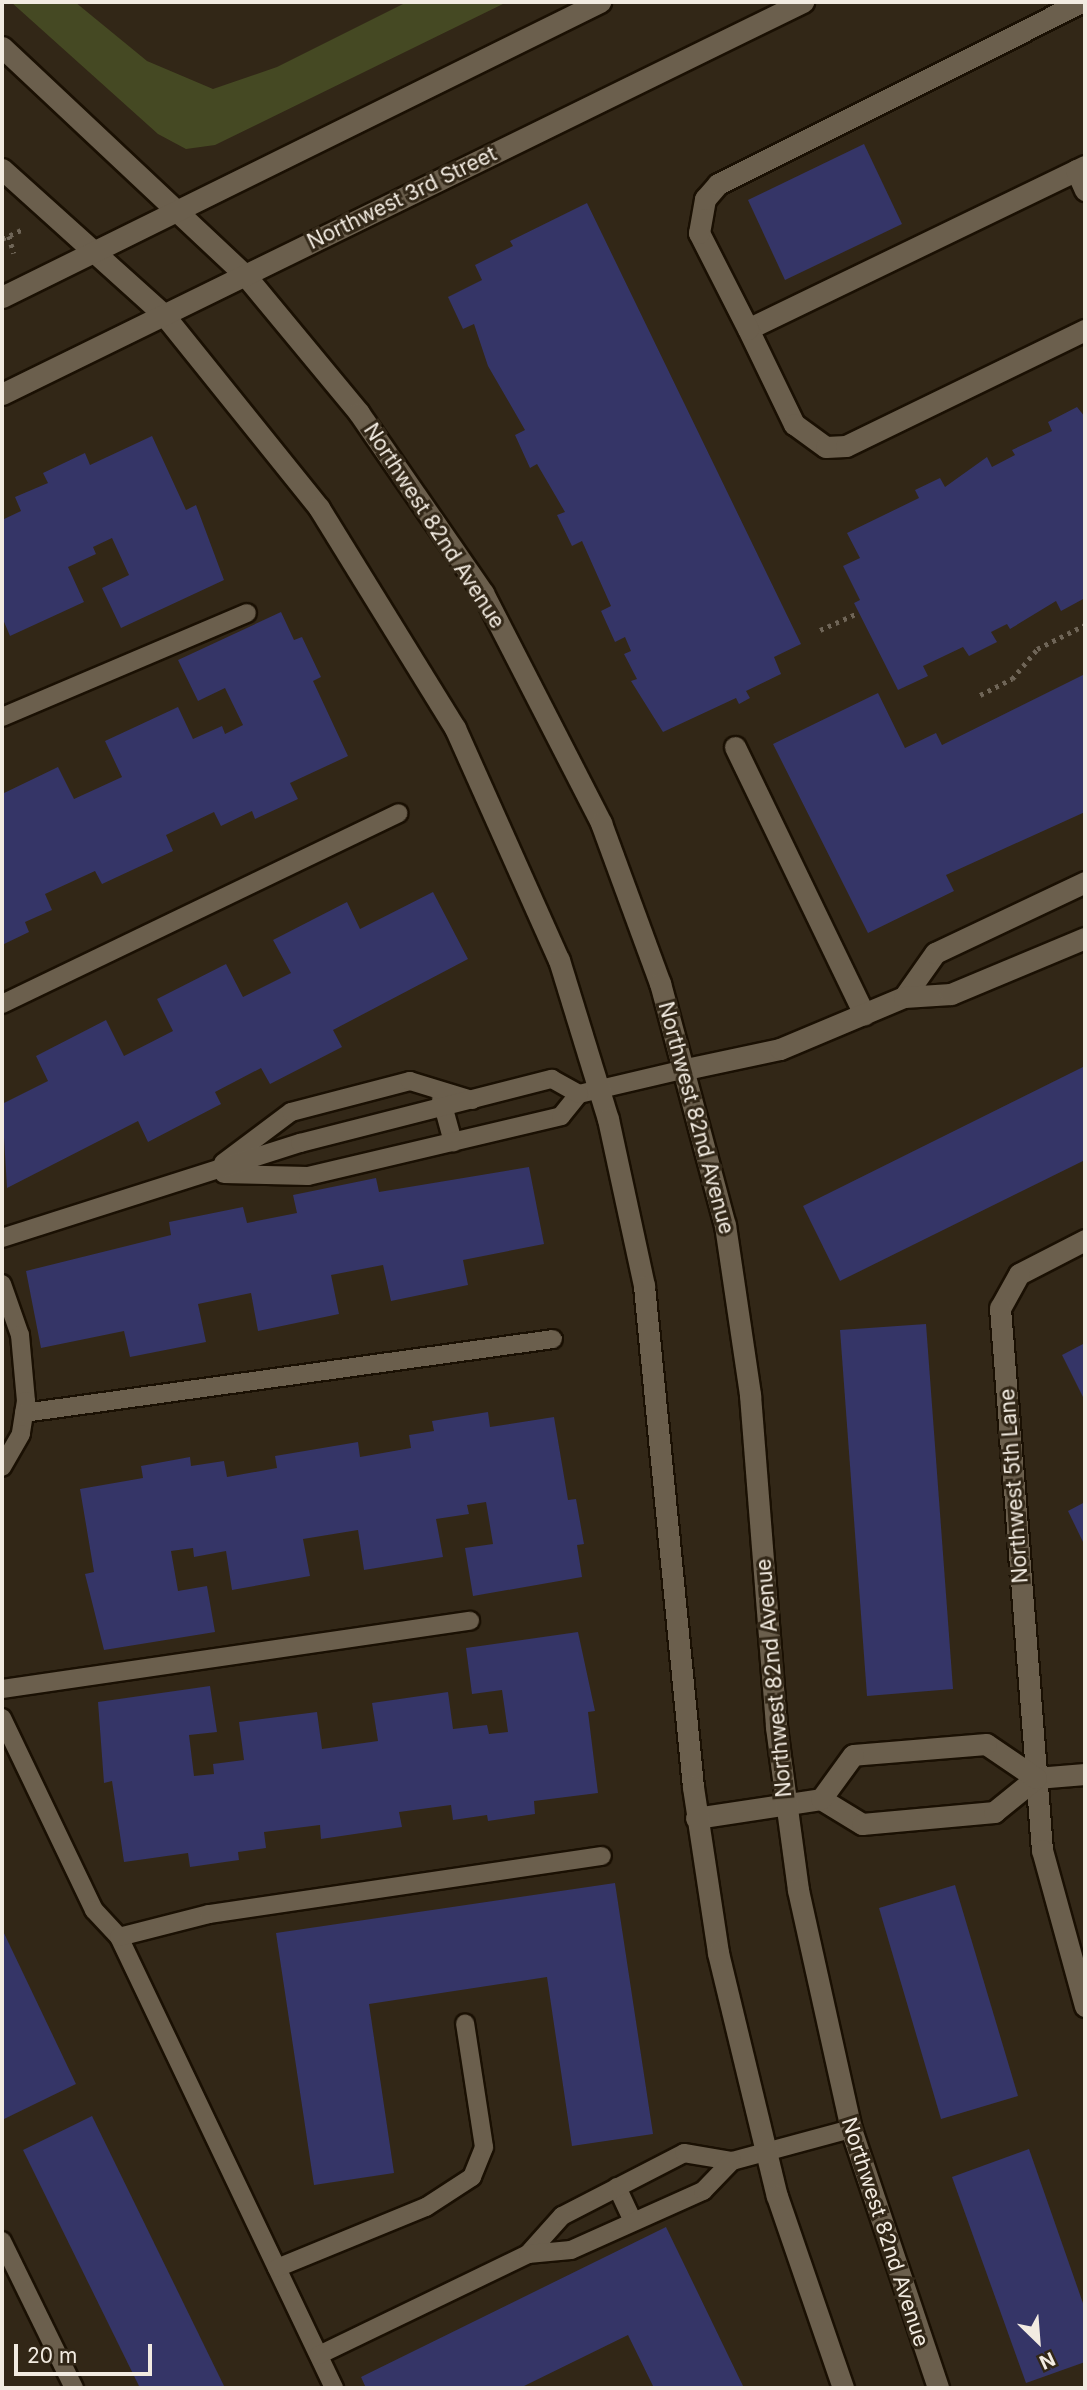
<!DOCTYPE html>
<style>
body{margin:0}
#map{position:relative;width:1087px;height:2390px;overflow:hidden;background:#322717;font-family:Inter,sans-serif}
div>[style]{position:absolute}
.green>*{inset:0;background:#454923}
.building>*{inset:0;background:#353567}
.path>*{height:4.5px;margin-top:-2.25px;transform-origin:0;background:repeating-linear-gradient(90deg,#6f6557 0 3.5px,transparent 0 8.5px)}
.roads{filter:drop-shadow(2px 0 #1a1003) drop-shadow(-2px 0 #1a1003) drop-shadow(0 2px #1a1003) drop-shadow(0 -2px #1a1003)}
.service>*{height:18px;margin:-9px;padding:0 9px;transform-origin:9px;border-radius:9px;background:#6b5f4d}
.minor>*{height:21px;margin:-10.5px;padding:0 10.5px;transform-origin:10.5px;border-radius:10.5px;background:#6b5f4d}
.tertiary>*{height:21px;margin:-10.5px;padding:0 10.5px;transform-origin:10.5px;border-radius:10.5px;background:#6b5f4d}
span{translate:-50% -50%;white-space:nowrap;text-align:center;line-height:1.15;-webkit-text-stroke:6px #322717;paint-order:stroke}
.street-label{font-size:21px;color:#f2ebe1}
.frame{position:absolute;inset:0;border:4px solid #f2ebe1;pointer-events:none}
.north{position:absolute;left:1003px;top:2306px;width:70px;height:70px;-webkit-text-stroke:5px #322717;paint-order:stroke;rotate:155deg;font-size:19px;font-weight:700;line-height:28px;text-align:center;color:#f2ebe1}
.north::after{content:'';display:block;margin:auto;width:24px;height:32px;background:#f2ebe1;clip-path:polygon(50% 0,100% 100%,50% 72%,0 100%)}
.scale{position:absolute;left:14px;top:2344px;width:138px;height:32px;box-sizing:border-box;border:4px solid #f2ebe1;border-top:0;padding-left:9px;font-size:21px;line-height:24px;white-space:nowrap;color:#f2ebe1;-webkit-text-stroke:5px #322717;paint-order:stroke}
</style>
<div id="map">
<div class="green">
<div style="clip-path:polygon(11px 2px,75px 2px,147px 61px,213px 89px,277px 67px,407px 2px,507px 2px,215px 145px,186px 149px,158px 134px)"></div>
</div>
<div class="building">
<div style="clip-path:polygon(864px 144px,902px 224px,785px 280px,748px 200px)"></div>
<div style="clip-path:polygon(587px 203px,801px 644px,774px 657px,781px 674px,746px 691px,750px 698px,739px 704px,736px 698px,663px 732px,631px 681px,637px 679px,624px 654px,631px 651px,625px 637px,615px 642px,601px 611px,611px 606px,582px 541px,572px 546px,557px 515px,565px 512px,537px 464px,530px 468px,515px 435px,525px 430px,488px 366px,474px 324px,463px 329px,448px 297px,482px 280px,475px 265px,513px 246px,510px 241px)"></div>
<div style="clip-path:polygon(1077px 407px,1085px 417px,1085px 598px,1061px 611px,1056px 601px,1010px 629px,1007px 624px,991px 632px,997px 642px,969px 656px,963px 647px,923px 666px,928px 676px,898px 690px,854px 603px,860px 600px,843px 566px,860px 558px,847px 533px,919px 498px,915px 490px,940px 478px,945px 487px,987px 457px,992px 467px,1015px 455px,1012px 450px,1052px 431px,1048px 422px)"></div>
<div style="clip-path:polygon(152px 436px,186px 510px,196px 505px,224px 580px,121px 628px,102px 588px,129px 575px,112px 538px,93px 547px,96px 554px,68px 567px,84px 602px,10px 636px,2px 617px,2px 520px,21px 511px,15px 497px,48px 483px,43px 473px,85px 453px,90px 465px)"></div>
<div style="clip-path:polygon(281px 612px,294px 640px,302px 637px,321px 677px,313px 681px,348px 756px,290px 783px,298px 799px,255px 819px,252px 811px,221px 826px,214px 812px,166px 835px,173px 851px,102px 884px,95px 871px,45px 894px,52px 910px,25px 922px,29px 932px,2px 945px,2px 794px,58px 767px,74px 799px,122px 777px,105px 741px,178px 707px,193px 739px,222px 726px,225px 734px,243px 725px,225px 688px,198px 701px,178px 660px)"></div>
<div style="clip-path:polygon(1085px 674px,1085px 812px,946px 875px,954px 891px,868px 933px,773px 744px,878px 693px,905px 748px,936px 733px,942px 745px)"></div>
<div style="clip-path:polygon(433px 892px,468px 959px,333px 1030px,342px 1047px,270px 1084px,261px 1068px,215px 1092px,221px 1104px,148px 1142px,138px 1121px,7px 1188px,2px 1104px,48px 1081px,36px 1056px,106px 1020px,124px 1056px,173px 1031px,157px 999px,226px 964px,243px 997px,291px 973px,273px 940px,347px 902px,360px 929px)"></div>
<div style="clip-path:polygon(1085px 1066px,1085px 1160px,840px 1281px,803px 1206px)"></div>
<div style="clip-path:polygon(529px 1167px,544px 1244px,463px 1260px,468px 1285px,391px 1301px,383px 1265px,331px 1275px,339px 1314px,258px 1331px,251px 1293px,198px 1304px,206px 1342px,130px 1357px,124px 1331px,41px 1348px,26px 1271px,171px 1235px,169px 1222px,243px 1207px,247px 1223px,297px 1213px,293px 1195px,376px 1178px,379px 1192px)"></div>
<div style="clip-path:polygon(926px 1324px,953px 1689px,867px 1696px,840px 1330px)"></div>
<div style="clip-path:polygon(1085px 1343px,1085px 1401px,1062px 1355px)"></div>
<div style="clip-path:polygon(488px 1412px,490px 1427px,554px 1417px,568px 1500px,576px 1499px,584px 1544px,577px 1545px,582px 1577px,473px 1596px,465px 1548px,493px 1544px,486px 1502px,467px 1505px,469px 1514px,436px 1519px,443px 1557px,364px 1570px,358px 1530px,303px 1539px,310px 1576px,232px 1590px,226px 1551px,194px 1557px,193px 1548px,171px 1551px,178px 1591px,207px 1586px,215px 1632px,104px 1650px,85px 1574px,94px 1572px,80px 1489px,143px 1478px,141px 1466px,190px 1457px,191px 1466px,224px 1461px,227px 1477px,277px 1468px,275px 1456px,358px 1442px,360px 1457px,411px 1448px,409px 1435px,434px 1431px,432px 1421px)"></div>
<div style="clip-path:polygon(1085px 1502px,1085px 1546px,1068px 1511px)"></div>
<div style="clip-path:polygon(578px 1632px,595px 1711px,588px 1712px,598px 1793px,534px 1801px,535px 1814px,488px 1821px,487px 1815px,453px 1820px,451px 1805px,399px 1812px,402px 1827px,321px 1839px,320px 1825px,264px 1832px,266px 1848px,238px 1852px,239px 1860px,190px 1867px,188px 1853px,124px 1862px,112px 1781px,104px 1783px,98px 1702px,210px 1686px,217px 1732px,189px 1735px,194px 1776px,214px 1774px,213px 1764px,244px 1760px,239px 1722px,317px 1712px,322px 1749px,378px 1741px,372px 1703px,448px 1692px,453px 1729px,487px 1725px,489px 1734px,508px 1732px,502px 1690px,472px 1694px,466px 1648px)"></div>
<div style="clip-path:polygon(615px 1883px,653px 2134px,572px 2146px,547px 1977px,369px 2004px,394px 2173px,314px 2185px,276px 1933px)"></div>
<div style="clip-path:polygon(955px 1885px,1018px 2096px,941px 2119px,879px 1908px)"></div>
<div style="clip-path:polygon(2px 1929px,76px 2084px,2px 2120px)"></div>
<div style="clip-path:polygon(92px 2116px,225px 2388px,140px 2388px,23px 2150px)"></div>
<div style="clip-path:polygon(1029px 2149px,1085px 2309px,1085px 2362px,1026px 2383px,952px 2177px)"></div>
<div style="clip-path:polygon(666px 2227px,744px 2388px,654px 2388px,628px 2335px,520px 2388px,366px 2388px,361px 2377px)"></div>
</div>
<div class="path">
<div style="left:9px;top:236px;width:18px;rotate:74deg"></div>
<div style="left:2px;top:239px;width:21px;rotate:-25deg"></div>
<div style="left:820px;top:630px;width:42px;rotate:-24.1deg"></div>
<div style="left:980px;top:695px;width:36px;rotate:-27deg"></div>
<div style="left:1012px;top:679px;width:39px;rotate:-50deg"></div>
<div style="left:1037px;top:649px;width:54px;rotate:-26.6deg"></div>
</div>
<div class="roads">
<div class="service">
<div style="left:2px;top:717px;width:266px;rotate:-23deg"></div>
<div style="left:2px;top:1004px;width:440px;rotate:-25.7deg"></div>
<div style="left:441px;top:1098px;width:46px;rotate:74.7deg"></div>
<div style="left:223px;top:1163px;width:85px;rotate:-36.9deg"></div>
<div style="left:291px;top:1112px;width:123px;rotate:-14.6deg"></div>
<div style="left:410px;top:1081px;width:65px;rotate:17deg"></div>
<div style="left:224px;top:1174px;width:84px;rotate:1.4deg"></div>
<div style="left:308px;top:1176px;width:260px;rotate:-13.3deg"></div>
<div style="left:561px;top:1116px;width:28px;rotate:-51deg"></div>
<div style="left:579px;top:1094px;width:110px;rotate:-13.2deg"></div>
<div style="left:2px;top:1238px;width:313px;rotate:-17.7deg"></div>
<div style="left:300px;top:1143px;width:260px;rotate:-14.3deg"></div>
<div style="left:552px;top:1079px;width:31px;rotate:29deg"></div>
<div style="left:2px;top:1284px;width:54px;rotate:70.6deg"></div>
<div style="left:20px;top:1335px;width:66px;rotate:84.8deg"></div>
<div style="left:26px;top:1401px;width:33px;rotate:99deg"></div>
<div style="left:21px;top:1434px;width:38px;rotate:120deg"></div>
<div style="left:24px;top:1413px;width:534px;rotate:-7.96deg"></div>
<div style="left:2px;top:1689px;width:473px;rotate:-8.3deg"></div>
<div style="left:2px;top:1718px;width:213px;rotate:64.4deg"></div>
<div style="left:94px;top:1910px;width:37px;rotate:47deg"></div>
<div style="left:119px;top:1937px;width:500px;rotate:64.5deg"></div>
<div style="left:119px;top:1937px;width:93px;rotate:-14.3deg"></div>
<div style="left:209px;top:1914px;width:397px;rotate:-8.4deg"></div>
<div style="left:617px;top:2187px;width:38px;rotate:65deg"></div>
<div style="left:2px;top:2241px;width:164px;rotate:63.9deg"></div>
<div style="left:528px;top:2254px;width:51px;rotate:-48.2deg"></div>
<div style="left:562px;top:2216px;width:137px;rotate:-27.3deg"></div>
<div style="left:684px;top:2153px;width:49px;rotate:9.5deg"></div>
<div style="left:732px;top:2161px;width:123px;rotate:-15.1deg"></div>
<div style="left:277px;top:2268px;width:161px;rotate:-22.3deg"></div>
<div style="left:426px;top:2207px;width:55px;rotate:-33.1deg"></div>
<div style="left:472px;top:2177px;width:32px;rotate:-68deg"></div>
<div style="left:484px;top:2147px;width:125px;rotate:-98.7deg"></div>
<div style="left:319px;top:2355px;width:232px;rotate:-25.8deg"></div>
<div style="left:528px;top:2254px;width:43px;rotate:-5.3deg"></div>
<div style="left:571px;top:2250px;width:145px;rotate:-24.1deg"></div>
<div style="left:703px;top:2191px;width:42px;rotate:-46deg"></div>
</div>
<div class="minor">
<div style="left:1085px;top:166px;width:374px;rotate:154.2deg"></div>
<div style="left:748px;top:329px;width:106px;rotate:64.2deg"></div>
<div style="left:794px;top:424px;width:39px;rotate:36deg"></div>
<div style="left:826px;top:447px;width:20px;rotate:-3deg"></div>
<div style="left:846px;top:446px;width:266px;rotate:-25.9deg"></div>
<div style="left:1076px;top:170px;width:22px;rotate:66deg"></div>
<div style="left:748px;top:329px;width:108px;rotate:-117deg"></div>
<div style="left:699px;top:233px;width:35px;rotate:-80deg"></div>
<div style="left:705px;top:199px;width:20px;rotate:-49deg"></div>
<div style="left:718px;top:184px;width:406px;rotate:-26.6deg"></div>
<div style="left:735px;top:747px;width:297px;rotate:64.2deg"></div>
<div style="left:904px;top:997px;width:54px;rotate:-54.8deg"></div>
<div style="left:935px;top:953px;width:166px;rotate:-25.3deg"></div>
<div style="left:686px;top:1069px;width:96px;rotate:-12deg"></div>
<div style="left:780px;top:1049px;width:134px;rotate:-22.8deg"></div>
<div style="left:904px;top:997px;width:47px;rotate:-3.7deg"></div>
<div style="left:951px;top:994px;width:145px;rotate:-22.7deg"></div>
<div style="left:1085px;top:1240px;width:74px;rotate:152.7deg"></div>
<div style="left:1019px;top:1274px;width:39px;rotate:119deg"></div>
<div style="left:1000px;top:1308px;width:544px;rotate:85.57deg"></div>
<div style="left:1042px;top:1850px;width:162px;rotate:74.6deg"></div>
<div style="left:1036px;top:1778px;width:49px;rotate:-4.7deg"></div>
<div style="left:696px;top:1818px;width:126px;rotate:-8.6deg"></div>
<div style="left:821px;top:1799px;width:48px;rotate:31.4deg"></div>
<div style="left:862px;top:1824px;width:133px;rotate:-5.2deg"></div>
<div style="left:994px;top:1812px;width:54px;rotate:-39deg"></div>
<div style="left:1036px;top:1778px;width:60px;rotate:-145.8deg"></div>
<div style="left:986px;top:1744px;width:133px;rotate:175.3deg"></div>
<div style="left:853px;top:1755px;width:54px;rotate:126deg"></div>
</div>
<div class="tertiary">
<div style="left:2px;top:47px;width:333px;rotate:43.2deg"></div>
<div style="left:245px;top:275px;width:179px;rotate:50.4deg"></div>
<div style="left:359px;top:413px;width:219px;rotate:55.4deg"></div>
<div style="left:483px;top:593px;width:259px;rotate:62.8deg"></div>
<div style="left:601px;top:823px;width:171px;rotate:69.8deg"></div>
<div style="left:660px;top:983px;width:251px;rotate:75deg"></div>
<div style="left:725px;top:1225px;width:172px;rotate:81.6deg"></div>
<div style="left:750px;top:1395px;width:333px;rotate:85.5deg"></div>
<div style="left:776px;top:1727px;width:164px;rotate:82.3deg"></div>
<div style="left:798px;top:1890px;width:245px;rotate:77.5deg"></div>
<div style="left:851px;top:2129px;width:273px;rotate:71.4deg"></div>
<div style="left:2px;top:169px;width:218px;rotate:42deg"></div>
<div style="left:164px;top:315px;width:248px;rotate:51.2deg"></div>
<div style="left:319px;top:508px;width:259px;rotate:58.3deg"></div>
<div style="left:455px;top:728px;width:254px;rotate:65.9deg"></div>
<div style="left:559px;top:960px;width:166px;rotate:72.9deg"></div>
<div style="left:608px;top:1119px;width:171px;rotate:77.8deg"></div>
<div style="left:644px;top:1286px;width:503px;rotate:84.41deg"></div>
<div style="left:693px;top:1787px;width:168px;rotate:81.4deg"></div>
<div style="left:718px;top:1953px;width:250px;rotate:76.4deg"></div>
<div style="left:777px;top:2196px;width:203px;rotate:71deg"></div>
<div style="left:2px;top:297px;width:667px;rotate:-26.26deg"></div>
<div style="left:2px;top:394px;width:892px;rotate:-26.08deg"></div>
</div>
</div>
<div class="street-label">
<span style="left:402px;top:198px;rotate:-26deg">Northwest 3rd Street</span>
<span style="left:434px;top:526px;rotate:57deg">Northwest 82nd Avenue</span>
<span style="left:696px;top:1118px;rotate:75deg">Northwest 82nd Avenue</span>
<span style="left:1014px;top:1486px;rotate:-94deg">Northwest 5th Lane</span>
<span style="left:774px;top:1678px;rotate:-95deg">Northwest 82nd Avenue</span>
<span style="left:885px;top:2232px;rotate:72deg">Northwest 82nd Avenue</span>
</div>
<div class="frame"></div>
<div class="north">N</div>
<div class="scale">20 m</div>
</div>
